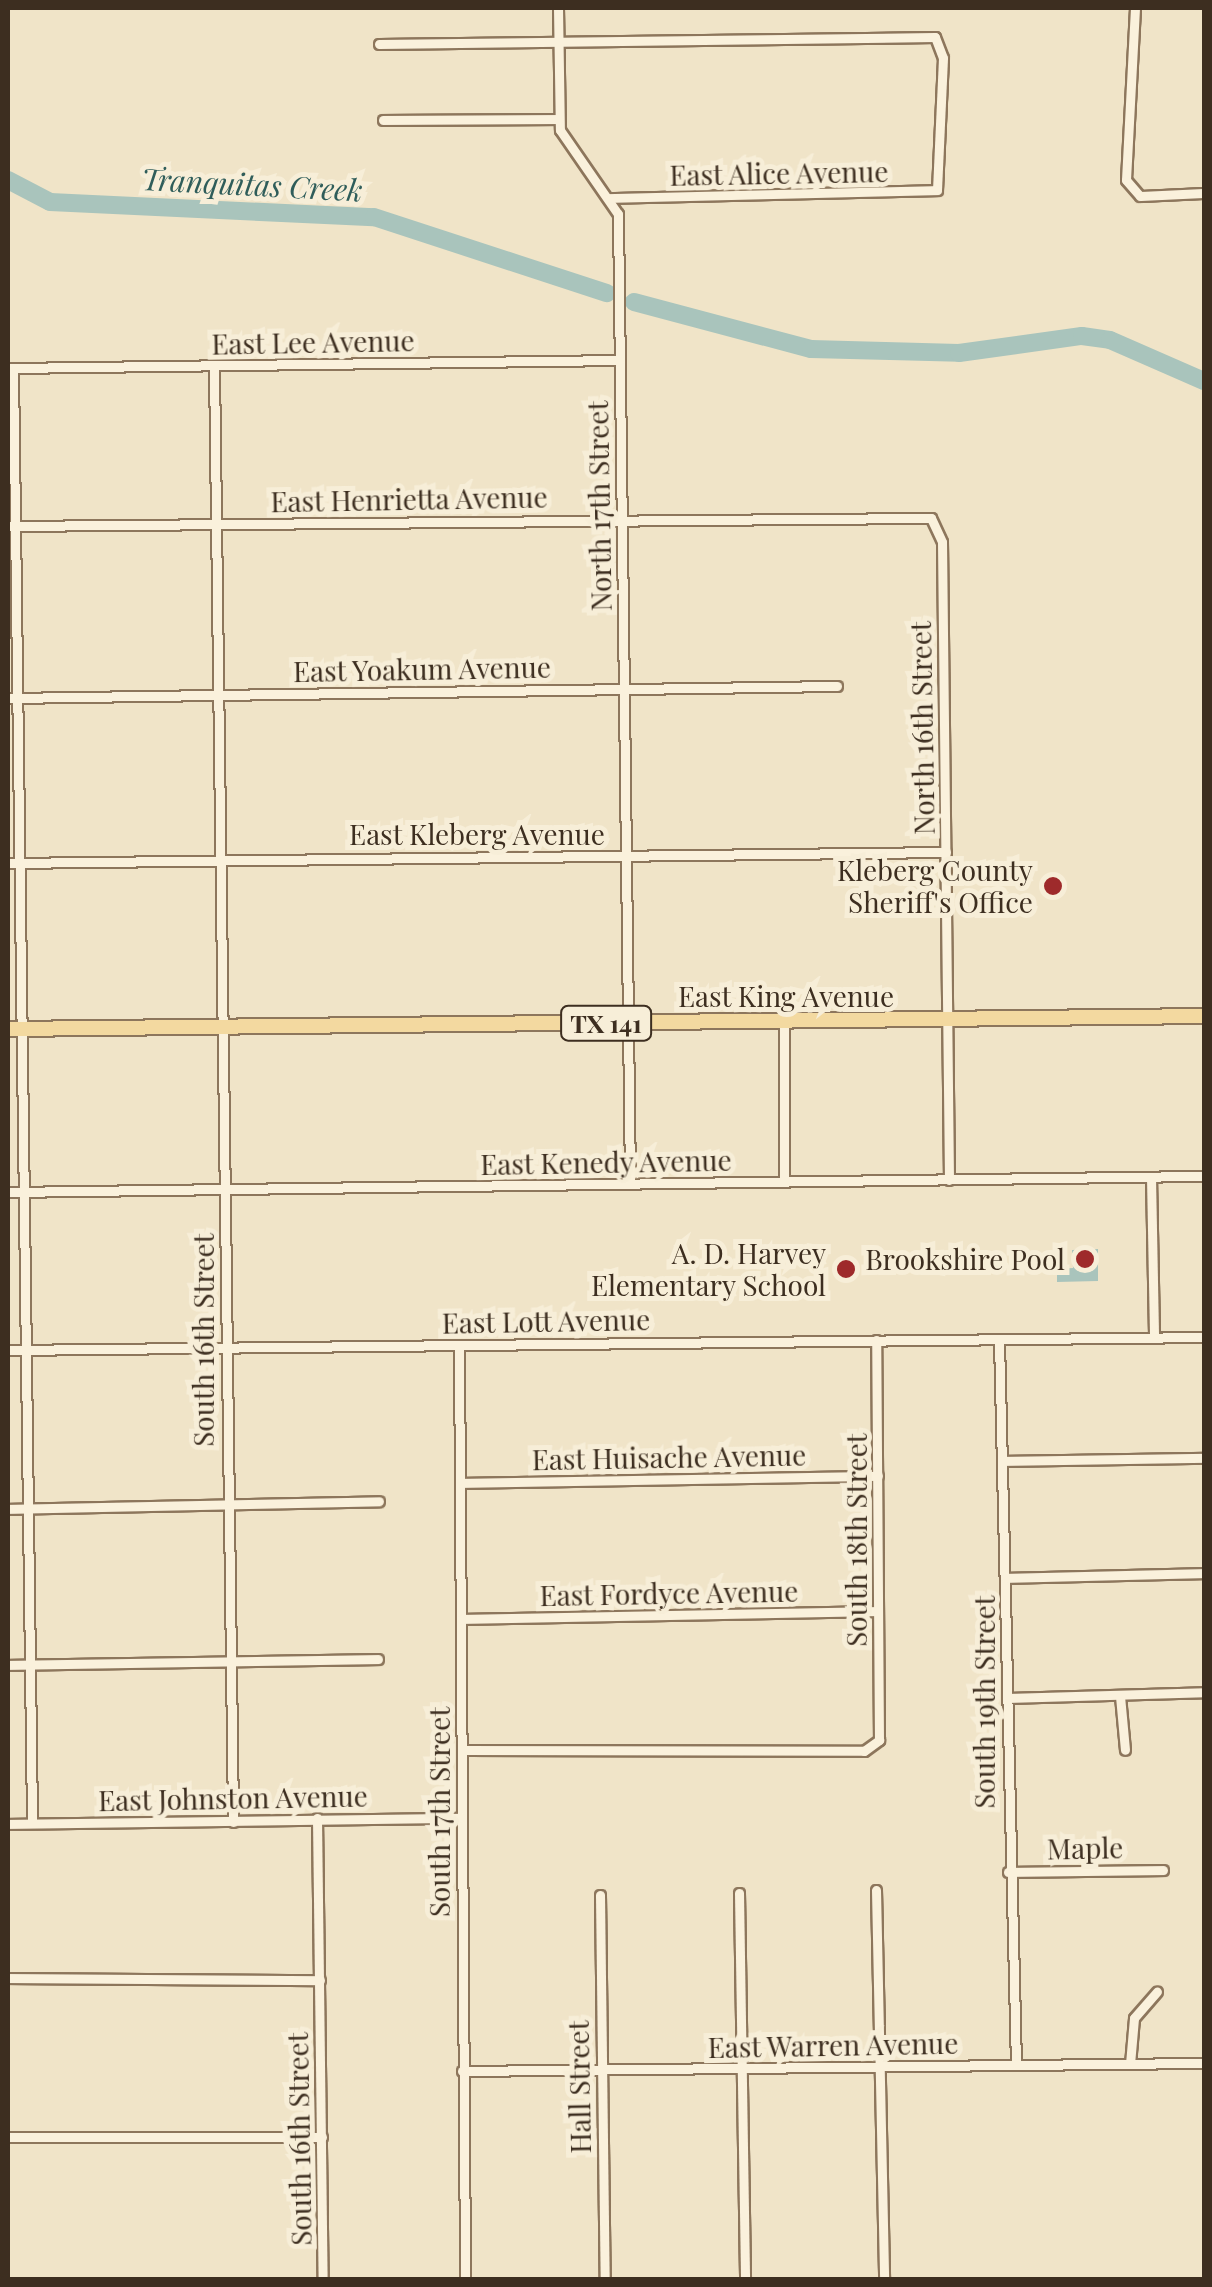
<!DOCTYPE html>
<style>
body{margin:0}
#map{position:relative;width:1212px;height:2287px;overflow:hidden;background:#f0e4c8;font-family:"Playfair Display",serif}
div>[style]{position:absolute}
.water>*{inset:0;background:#a9c4bc}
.river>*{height:18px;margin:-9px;padding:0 9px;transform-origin:9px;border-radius:9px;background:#a9c4bc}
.roads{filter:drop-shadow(2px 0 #8d765c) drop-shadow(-2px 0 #8d765c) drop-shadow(0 2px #8d765c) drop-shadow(0 -2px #8d765c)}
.minor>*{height:9px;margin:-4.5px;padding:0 4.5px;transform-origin:4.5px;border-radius:4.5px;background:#faf1dc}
.primary>*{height:14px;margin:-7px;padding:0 7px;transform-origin:7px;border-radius:7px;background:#f3d9a0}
.dots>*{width:28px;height:28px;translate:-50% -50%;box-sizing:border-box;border:5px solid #f7eed8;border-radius:50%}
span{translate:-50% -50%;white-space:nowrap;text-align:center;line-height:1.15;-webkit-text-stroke:10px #f7eed8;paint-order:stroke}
.shield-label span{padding:2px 8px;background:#f7eed8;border:2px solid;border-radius:8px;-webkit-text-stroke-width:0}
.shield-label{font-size:25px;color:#3d2e20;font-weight:700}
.street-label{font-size:28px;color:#3d2e20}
.poi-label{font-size:28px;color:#3d2e20}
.right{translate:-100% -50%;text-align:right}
.water-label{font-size:30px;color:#2f5d5a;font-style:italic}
.frame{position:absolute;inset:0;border:10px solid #3d2e20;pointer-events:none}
</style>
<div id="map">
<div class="water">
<div style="clip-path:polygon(1098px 1249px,1098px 1281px,1057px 1282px,1057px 1269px,1073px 1268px,1072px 1250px)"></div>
</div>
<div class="river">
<div style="left:8px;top:180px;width:47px;rotate:27.6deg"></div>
<div style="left:50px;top:202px;width:324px;rotate:2.7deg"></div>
<div style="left:374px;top:217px;width:245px;rotate:18.1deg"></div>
<div style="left:634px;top:302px;width:183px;rotate:14.9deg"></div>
<div style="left:811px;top:349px;width:148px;rotate:1.5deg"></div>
<div style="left:959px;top:353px;width:124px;rotate:-7.9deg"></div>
<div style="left:1082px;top:336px;width:28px;rotate:8deg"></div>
<div style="left:1110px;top:340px;width:103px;rotate:23.6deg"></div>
</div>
<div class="roads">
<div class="minor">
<div style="left:558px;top:8px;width:122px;rotate:89.1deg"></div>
<div style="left:560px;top:130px;width:102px;rotate:55.4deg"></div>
<div style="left:618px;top:214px;width:970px;rotate:89.29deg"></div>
<div style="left:1135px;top:8px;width:172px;rotate:93deg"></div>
<div style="left:1126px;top:180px;width:21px;rotate:49deg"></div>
<div style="left:1140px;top:196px;width:64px;rotate:-2.7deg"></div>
<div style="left:379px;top:44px;width:556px;rotate:-0.72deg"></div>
<div style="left:935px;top:37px;width:22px;rotate:69deg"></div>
<div style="left:943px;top:58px;width:132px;rotate:92.6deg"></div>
<div style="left:937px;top:190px;width:328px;rotate:178.6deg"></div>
<div style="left:383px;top:120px;width:176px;rotate:-0.3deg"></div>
<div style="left:214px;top:366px;width:1456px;rotate:89.25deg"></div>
<div style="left:10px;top:368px;width:610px;rotate:-0.75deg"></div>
<div style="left:13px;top:368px;width:1455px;rotate:89.25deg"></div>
<div style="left:8px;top:526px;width:923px;rotate:-0.5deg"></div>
<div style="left:931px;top:518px;width:26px;rotate:65deg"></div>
<div style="left:942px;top:542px;width:638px;rotate:89.37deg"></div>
<div style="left:8px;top:698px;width:829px;rotate:-0.83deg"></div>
<div style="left:8px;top:863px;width:938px;rotate:-0.67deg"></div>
<div style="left:784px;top:1021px;width:161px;rotate:90deg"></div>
<div style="left:1151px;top:1177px;width:157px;rotate:88.9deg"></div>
<div style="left:8px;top:1192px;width:1196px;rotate:-0.77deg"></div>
<div style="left:999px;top:1339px;width:726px;rotate:88.66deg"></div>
<div style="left:459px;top:1345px;width:935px;rotate:89.63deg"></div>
<div style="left:8px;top:1350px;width:1196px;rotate:-0.62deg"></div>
<div style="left:1003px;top:1461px;width:201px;rotate:-0.9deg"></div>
<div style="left:461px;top:1483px;width:417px;rotate:-1deg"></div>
<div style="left:8px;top:1509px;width:371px;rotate:-1.2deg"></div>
<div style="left:1006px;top:1578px;width:198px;rotate:-1.4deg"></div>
<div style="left:463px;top:1619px;width:413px;rotate:-1.1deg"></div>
<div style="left:8px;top:1665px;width:370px;rotate:-0.9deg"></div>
<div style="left:1120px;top:1696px;width:54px;rotate:84.7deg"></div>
<div style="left:1007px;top:1698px;width:197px;rotate:-1.7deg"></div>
<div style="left:462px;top:1750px;width:402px;rotate:0.1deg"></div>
<div style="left:864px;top:1751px;width:19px;rotate:-36deg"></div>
<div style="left:879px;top:1740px;width:400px;rotate:-90.4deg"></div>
<div style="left:317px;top:1818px;width:462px;rotate:89.3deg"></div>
<div style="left:8px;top:1824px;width:452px;rotate:-0.8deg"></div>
<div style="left:1008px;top:1872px;width:155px;rotate:-0.7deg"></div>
<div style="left:876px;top:1890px;width:390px;rotate:88.8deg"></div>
<div style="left:739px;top:1893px;width:387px;rotate:89.1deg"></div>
<div style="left:600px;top:1895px;width:385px;rotate:89.3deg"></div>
<div style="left:8px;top:1978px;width:312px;rotate:0.4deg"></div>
<div style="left:1130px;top:2064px;width:46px;rotate:-85deg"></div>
<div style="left:1134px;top:2018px;width:35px;rotate:-49deg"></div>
<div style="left:462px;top:2071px;width:742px;rotate:-0.62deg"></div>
<div style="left:8px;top:2137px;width:314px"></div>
</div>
<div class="primary">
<div style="left:8px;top:1029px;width:1196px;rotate:-0.62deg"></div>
</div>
</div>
<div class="dots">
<div style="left:1053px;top:886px;background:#9e2a2b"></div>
<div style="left:1085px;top:1259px;background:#9e2a2b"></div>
<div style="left:846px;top:1269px;background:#9e2a2b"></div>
</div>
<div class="shield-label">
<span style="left:606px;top:1023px">TX 141</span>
</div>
<div class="street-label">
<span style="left:779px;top:173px;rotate:-1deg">East Alice Avenue</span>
<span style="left:313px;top:342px;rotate:-1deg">East Lee Avenue</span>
<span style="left:409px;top:499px;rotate:-1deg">East Henrietta Avenue</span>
<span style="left:599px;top:506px;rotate:-91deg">North 17th Street</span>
<span style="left:422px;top:669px;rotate:-1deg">East Yoakum Avenue</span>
<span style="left:922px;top:728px;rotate:-91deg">North 16th Street</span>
<span style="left:477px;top:834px">East Kleberg Avenue</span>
<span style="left:786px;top:996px">East King Avenue</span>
<span style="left:606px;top:1162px;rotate:-1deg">East Kenedy Avenue</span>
<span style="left:546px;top:1321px;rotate:-1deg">East Lott Avenue</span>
<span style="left:203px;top:1340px;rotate:-90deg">South 16th Street</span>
<span style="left:669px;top:1457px;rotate:-1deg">East Huisache Avenue</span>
<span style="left:856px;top:1540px;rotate:-90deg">South 18th Street</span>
<span style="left:669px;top:1593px;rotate:-1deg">East Fordyce Avenue</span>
<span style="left:984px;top:1702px;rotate:-90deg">South 19th Street</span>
<span style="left:233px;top:1798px;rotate:-1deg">East Johnston Avenue</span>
<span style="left:439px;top:1812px;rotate:-90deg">South 17th Street</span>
<span style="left:1085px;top:1848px;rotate:-1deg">Maple</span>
<span style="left:833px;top:2045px;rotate:-1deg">East Warren Avenue</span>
<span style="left:579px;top:2087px;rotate:-91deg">Hall Street</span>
<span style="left:299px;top:2139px;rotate:-91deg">South 16th Street</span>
</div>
<div class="poi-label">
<span class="right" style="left:1033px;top:886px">Kleberg County<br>Sheriff's Office</span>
<span class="right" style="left:826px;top:1269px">A. D. Harvey<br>Elementary School</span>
<span class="right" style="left:1065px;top:1259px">Brookshire Pool</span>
</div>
<div class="water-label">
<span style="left:252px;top:184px;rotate:3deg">Tranquitas Creek</span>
</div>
<div class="frame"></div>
</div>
